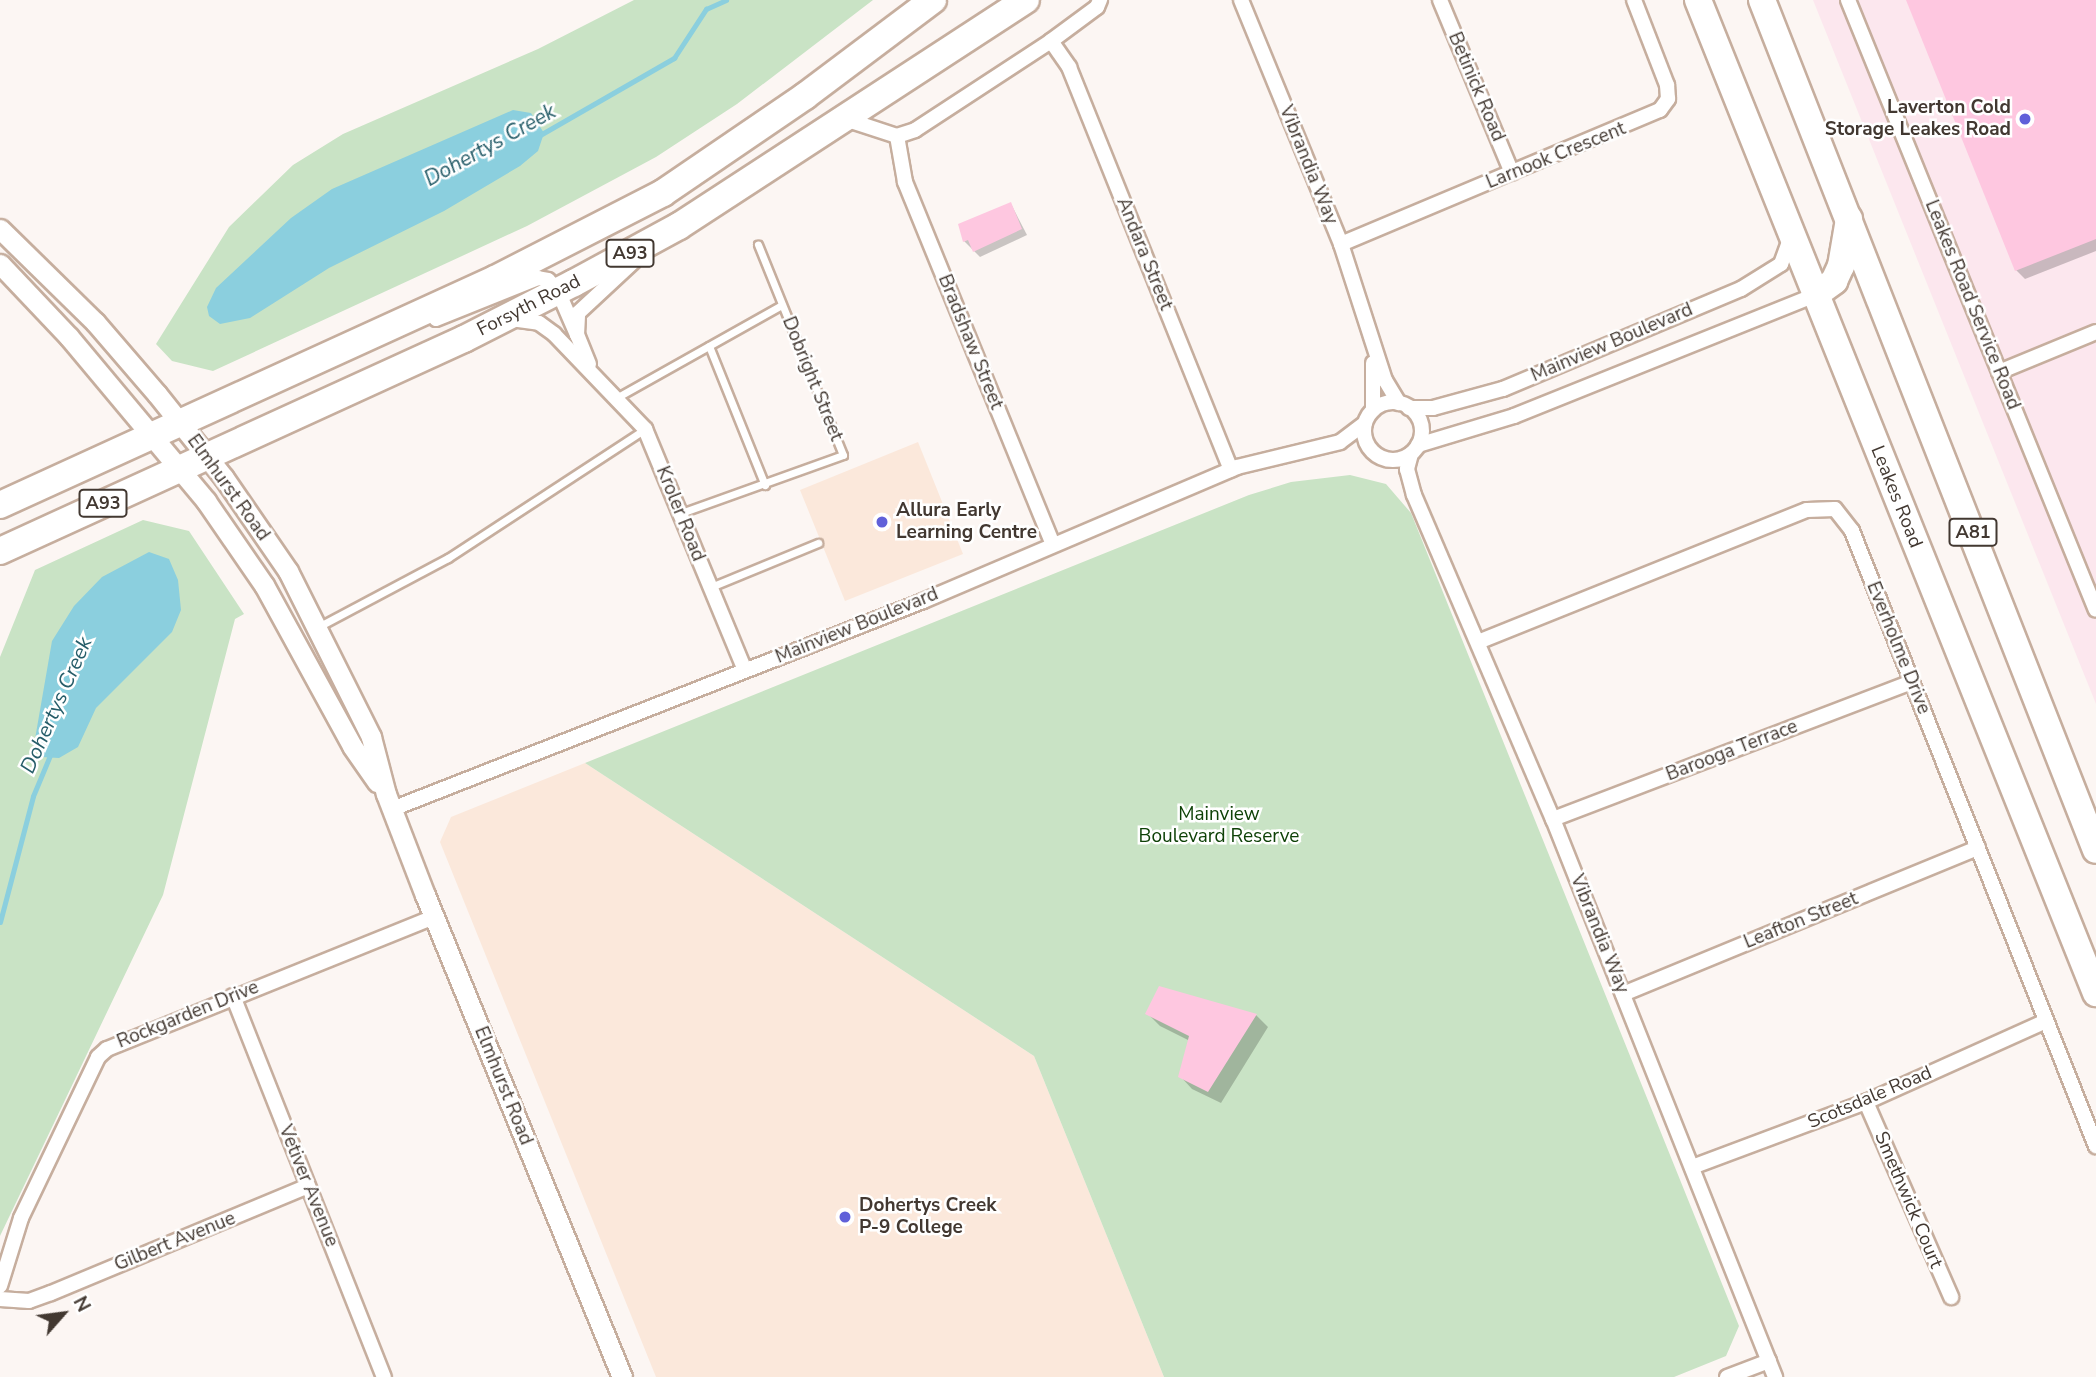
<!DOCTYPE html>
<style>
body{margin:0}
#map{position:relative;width:2096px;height:1377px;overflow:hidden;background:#fcf6f3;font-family:"Nunito Sans",sans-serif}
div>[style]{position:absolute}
.industrial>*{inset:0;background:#fce7ee}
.built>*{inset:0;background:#fbe8db}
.green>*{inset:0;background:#c9e3c5}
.water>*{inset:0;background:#8bcfde}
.shadow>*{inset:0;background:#0003}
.stream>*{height:5px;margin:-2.5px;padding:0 2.5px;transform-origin:2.5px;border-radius:2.5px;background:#8bcfde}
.building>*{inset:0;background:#fec7e0}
.roads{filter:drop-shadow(2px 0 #c6ae9e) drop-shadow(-2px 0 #c6ae9e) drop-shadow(0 2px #c6ae9e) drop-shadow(0 -2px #c6ae9e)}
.lane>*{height:7px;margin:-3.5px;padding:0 3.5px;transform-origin:3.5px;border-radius:3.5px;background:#fff}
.street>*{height:14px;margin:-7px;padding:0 7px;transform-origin:7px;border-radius:7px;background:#fff}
.street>.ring{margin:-7px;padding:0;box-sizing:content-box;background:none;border:14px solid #fff;border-radius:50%}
.secondary>*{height:19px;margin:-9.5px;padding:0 9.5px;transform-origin:9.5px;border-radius:9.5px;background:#fff}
.highway>*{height:26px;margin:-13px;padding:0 13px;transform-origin:13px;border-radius:13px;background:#fff}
.dots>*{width:19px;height:19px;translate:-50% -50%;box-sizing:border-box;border:4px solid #fff;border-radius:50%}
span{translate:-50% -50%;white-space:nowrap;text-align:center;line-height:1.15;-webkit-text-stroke:5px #fff;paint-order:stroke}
.shield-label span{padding:2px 5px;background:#fff;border:2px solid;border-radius:5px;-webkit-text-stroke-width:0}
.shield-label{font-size:18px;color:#423831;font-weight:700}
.street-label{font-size:19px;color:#423831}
.poi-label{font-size:19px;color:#423831;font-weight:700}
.right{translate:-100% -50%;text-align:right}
.left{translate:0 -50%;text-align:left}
.park-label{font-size:19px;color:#0e4107}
.water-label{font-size:21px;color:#265d69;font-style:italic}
.north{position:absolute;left:28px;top:1279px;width:70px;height:70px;-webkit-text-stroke:5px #fff;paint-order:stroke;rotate:62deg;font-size:19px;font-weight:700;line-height:28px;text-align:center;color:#423831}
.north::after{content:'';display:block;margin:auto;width:24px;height:32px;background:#423831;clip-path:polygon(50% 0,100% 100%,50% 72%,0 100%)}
</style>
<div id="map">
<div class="industrial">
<div style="clip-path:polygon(1813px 0,2096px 0,2096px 704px)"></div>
</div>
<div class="built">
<div style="clip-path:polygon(918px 442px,963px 554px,845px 601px,800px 490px)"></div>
<div style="clip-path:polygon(585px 763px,1034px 1056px,1164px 1377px,656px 1377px,440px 842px,451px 817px)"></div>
</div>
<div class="green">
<div style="clip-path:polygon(634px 0,873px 0,737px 104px,656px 157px,527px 226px,213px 371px,172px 361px,156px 344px,229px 227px,293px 165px,343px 134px,538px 49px)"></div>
<div style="clip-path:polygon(1350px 475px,1386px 484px,1411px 513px,1739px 1326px,1726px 1356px,1674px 1377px,1164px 1377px,1034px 1056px,585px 763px,1249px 495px,1291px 482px)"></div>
<div style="clip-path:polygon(143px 520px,189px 531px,244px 614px,235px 619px,163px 895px,0 1236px,0 657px,35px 570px)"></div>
</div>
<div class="water">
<div style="clip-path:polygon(513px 110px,531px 113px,544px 133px,538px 151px,520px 166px,444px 211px,329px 268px,250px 318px,220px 324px,209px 316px,207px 307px,216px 288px,291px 218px,332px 189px)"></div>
<div style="clip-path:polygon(149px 552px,169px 559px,178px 580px,181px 610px,172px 632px,96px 708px,78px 747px,59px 758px,41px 757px,35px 739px,52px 641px,74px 606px,102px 577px)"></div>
</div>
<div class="shadow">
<div style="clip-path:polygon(1908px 0,2096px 0,2096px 251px,2025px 279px,2016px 270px)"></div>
<div style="clip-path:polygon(1011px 204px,1027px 235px,980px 257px,964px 241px)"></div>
<div style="clip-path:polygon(1160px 988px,1256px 1015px,1268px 1027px,1221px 1103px,1192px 1089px,1180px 1076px,1190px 1041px,1160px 1026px,1148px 1014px)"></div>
</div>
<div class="stream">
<div style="left:540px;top:135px;width:155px;rotate:-29.9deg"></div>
<div style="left:674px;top:58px;width:59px;rotate:-56.9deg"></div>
<div style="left:706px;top:9px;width:22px;rotate:-24deg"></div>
<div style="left:0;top:922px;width:130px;rotate:-75.3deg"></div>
<div style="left:33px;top:796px;width:47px;rotate:-67.3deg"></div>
</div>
<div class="building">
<div style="clip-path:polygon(1906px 0,2096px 0,2096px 239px,2015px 271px)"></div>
<div style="clip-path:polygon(1011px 202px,1022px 229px,973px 252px,968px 240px,963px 242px,958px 224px)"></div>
<div style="clip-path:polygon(1159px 986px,1257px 1014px,1208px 1092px,1178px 1077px,1189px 1036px,1145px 1014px)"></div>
</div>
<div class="roads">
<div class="lane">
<div style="left:709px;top:346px;width:150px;rotate:68.1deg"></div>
<div style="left:616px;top:398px;width:190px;rotate:-29.3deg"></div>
<div style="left:681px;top:513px;width:172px;rotate:-19.7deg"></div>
<div style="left:843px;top:455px;width:227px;rotate:-112deg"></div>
<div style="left:711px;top:587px;width:116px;rotate:-22.4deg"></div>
<div style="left:318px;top:627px;width:147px;rotate:-28deg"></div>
<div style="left:448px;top:558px;width:235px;rotate:-33.2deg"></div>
</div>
<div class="street">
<div style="left:1241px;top:0;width:264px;rotate:67.7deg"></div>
<div style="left:1341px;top:244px;width:143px;rotate:72.1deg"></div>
<div style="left:1385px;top:380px;width:27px;rotate:59deg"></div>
<div style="left:1440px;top:0;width:187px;rotate:67.4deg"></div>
<div style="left:1848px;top:0;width:658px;rotate:67.88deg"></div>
<div style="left:1051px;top:41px;width:32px;rotate:55deg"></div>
<div style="left:1069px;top:67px;width:434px;rotate:68.1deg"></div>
<div style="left:845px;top:119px;width:55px;rotate:18.1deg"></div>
<div style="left:897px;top:136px;width:19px;rotate:-18deg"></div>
<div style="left:915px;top:130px;width:163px;rotate:-33.2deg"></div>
<div style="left:1051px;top:41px;width:57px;rotate:-36.5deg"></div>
<div style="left:1097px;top:7px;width:8px;rotate:-67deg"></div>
<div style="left:897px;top:136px;width:47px;rotate:80.1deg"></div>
<div style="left:905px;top:182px;width:391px;rotate:67.8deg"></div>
<div style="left:1341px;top:244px;width:346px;rotate:-22.8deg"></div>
<div style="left:1660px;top:110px;width:14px;rotate:-54deg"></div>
<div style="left:1668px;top:99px;width:14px;rotate:-94deg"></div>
<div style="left:1667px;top:85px;width:91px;rotate:-111.2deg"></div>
<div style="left:436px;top:319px;width:110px;rotate:-21.9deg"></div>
<div style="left:538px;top:278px;width:10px;rotate:11deg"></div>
<div style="left:548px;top:280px;width:15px;rotate:48deg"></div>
<div style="left:558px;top:291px;width:48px;rotate:66.6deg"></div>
<div style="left:511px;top:319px;width:28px;rotate:8deg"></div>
<div style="left:539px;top:323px;width:19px;rotate:36deg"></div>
<div style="left:554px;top:334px;width:132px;rotate:46.2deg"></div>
<div style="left:645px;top:429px;width:261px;rotate:67.5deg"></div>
<div style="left:589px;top:364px;width:31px;rotate:-112deg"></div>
<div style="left:577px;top:335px;width:22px;rotate:-87deg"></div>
<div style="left:578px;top:313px;width:76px;rotate:-42.9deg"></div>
<div style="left:1999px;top:372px;width:105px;rotate:-22.4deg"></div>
<div class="ring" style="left:1364px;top:402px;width:44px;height:44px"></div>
<div style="left:1409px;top:408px;width:24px"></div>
<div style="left:1433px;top:408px;width:73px;rotate:-15.2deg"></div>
<div style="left:1503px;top:389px;width:258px;rotate:-22.8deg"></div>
<div style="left:1741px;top:289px;width:47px;rotate:-32deg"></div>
<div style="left:1781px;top:264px;width:29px;rotate:-70deg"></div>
<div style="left:1373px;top:410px;width:47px;rotate:-90deg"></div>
<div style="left:1418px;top:445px;width:100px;rotate:-16.8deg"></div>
<div style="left:1514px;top:416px;width:324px;rotate:-21.9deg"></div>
<div style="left:1411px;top:454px;width:16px;rotate:105deg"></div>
<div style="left:1407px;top:469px;width:27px;rotate:75deg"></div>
<div style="left:1414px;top:495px;width:353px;rotate:66.8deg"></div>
<div style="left:1553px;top:819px;width:601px;rotate:68.3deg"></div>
<div style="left:1478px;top:642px;width:354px;rotate:-21.9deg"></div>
<div style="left:1807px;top:510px;width:28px;rotate:-2deg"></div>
<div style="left:1835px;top:509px;width:28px;rotate:52deg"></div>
<div style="left:1852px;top:531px;width:662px;rotate:68.36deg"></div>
<div style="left:392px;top:809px;width:570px;rotate:-21.39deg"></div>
<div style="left:923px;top:601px;width:341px;rotate:-23.1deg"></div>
<div style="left:1237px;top:467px;width:106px;rotate:-13.6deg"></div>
<div style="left:1340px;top:442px;width:31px;rotate:-37deg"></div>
<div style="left:1553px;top:819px;width:384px;rotate:-20.9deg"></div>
<div style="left:1623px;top:994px;width:384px;rotate:-22.4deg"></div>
<div style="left:233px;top:996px;width:410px;rotate:68.4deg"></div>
<div style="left:1866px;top:1102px;width:213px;rotate:66.4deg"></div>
<div style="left:1692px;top:1167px;width:186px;rotate:-20.5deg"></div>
<div style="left:1866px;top:1102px;width:195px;rotate:-24.2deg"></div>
<div style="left:0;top:1286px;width:71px;rotate:-72.8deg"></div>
<div style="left:21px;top:1218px;width:178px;rotate:-64.4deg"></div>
<div style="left:98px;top:1057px;width:12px;rotate:-42deg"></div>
<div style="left:107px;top:1049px;width:353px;rotate:-22deg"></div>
<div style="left:0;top:1299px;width:29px;rotate:4deg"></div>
<div style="left:29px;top:1301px;width:23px;rotate:-20deg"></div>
<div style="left:51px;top:1293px;width:278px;rotate:-22.6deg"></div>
<div style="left:1727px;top:1377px;width:45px;rotate:-20.9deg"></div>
</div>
<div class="secondary">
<div style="left:0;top:229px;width:133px;rotate:44.4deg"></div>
<div style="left:95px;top:322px;width:95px;rotate:49.3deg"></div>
<div style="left:157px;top:394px;width:107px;rotate:51.4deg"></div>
<div style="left:224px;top:478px;width:113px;rotate:55.5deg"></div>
<div style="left:288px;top:571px;width:186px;rotate:63.4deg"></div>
<div style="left:371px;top:737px;width:59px;rotate:75.3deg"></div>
<div style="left:386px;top:794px;width:108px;rotate:68.9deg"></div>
<div style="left:425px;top:895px;width:521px;rotate:67.77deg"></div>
<div style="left:0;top:264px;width:100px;rotate:46.6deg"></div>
<div style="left:69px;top:337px;width:214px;rotate:50.1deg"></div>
<div style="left:206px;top:501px;width:102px;rotate:55.4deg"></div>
<div style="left:264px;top:585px;width:183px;rotate:61.3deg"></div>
<div style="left:352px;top:746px;width:44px;rotate:55.2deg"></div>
</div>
<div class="highway">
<div style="left:1698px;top:0;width:1070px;rotate:68.16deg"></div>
<div style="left:1762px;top:0;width:913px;rotate:68.55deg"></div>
<div style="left:1815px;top:295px;width:24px;rotate:-36deg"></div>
<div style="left:1834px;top:281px;width:17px;rotate:-65deg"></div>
<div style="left:1841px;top:266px;width:48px;rotate:-80.3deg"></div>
<div style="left:0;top:505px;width:544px;rotate:-24.54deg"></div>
<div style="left:495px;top:279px;width:189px;rotate:-27.1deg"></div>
<div style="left:663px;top:193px;width:172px;rotate:-34.3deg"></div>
<div style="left:805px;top:96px;width:160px;rotate:-36.9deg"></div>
<div style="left:0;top:551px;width:510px;rotate:-24.56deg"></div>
<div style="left:464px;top:339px;width:123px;rotate:-27deg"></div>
<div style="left:574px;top:283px;width:119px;rotate:-28.5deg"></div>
<div style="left:679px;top:226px;width:414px;rotate:-33.1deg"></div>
</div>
</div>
<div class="dots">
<div style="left:2025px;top:119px;background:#6060d9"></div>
<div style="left:882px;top:522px;background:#6060d9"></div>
<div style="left:845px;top:1217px;background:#6060d9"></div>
</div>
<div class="shield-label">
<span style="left:630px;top:253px">A93</span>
<span style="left:103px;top:503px">A93</span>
<span style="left:1973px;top:532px">A81</span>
</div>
<div class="street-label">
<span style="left:1476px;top:87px;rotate:67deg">Betinick Road</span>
<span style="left:1556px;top:156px;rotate:-22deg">Larnook Crescent</span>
<span style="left:1308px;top:165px;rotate:68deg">Vibrandia Way</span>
<span style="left:1144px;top:254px;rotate:68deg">Andara Street</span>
<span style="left:1972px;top:305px;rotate:68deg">Leakes Road Service Road</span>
<span style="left:529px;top:306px;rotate:-27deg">Forsyth Road</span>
<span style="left:970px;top:342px;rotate:68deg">Bradshaw Street</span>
<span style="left:1612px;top:343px;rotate:-23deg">Mainview Boulevard</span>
<span style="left:812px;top:379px;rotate:68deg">Dobright Street</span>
<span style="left:228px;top:488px;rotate:54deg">Elmhurst Road</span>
<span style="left:1896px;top:497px;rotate:68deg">Leakes Road</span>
<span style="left:680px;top:514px;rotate:68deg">Kroler Road</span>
<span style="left:857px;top:626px;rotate:-22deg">Mainview Boulevard</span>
<span style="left:1898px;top:648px;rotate:68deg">Everholme Drive</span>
<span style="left:1732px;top:751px;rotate:-21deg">Barooga Terrace</span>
<span style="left:1801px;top:921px;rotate:-22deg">Leafton Street</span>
<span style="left:1599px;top:934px;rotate:68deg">Vibrandia Way</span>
<span style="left:188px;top:1015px;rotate:-22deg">Rockgarden Drive</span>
<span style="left:503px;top:1086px;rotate:68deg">Elmhurst Road</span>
<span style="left:1870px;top:1098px;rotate:-23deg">Scotsdale Road</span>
<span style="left:308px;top:1186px;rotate:68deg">Vetiver Avenue</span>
<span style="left:1908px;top:1200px;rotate:67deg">Smethwick Court</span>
<span style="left:175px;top:1242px;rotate:-22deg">Gilbert Avenue</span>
</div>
<div class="poi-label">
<span class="right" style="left:2011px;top:119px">Laverton Cold<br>Storage Leakes Road</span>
<span class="left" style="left:896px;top:522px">Allura Early<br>Learning Centre</span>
<span class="left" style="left:859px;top:1217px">Dohertys Creek<br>P-9 College</span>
</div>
<div class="park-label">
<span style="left:1219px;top:826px">Mainview<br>Boulevard Reserve</span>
</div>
<div class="water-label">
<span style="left:490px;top:145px;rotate:-29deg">Dohertys Creek</span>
<span style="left:56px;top:705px;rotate:-66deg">Dohertys Creek</span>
</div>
<div class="north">N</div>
</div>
